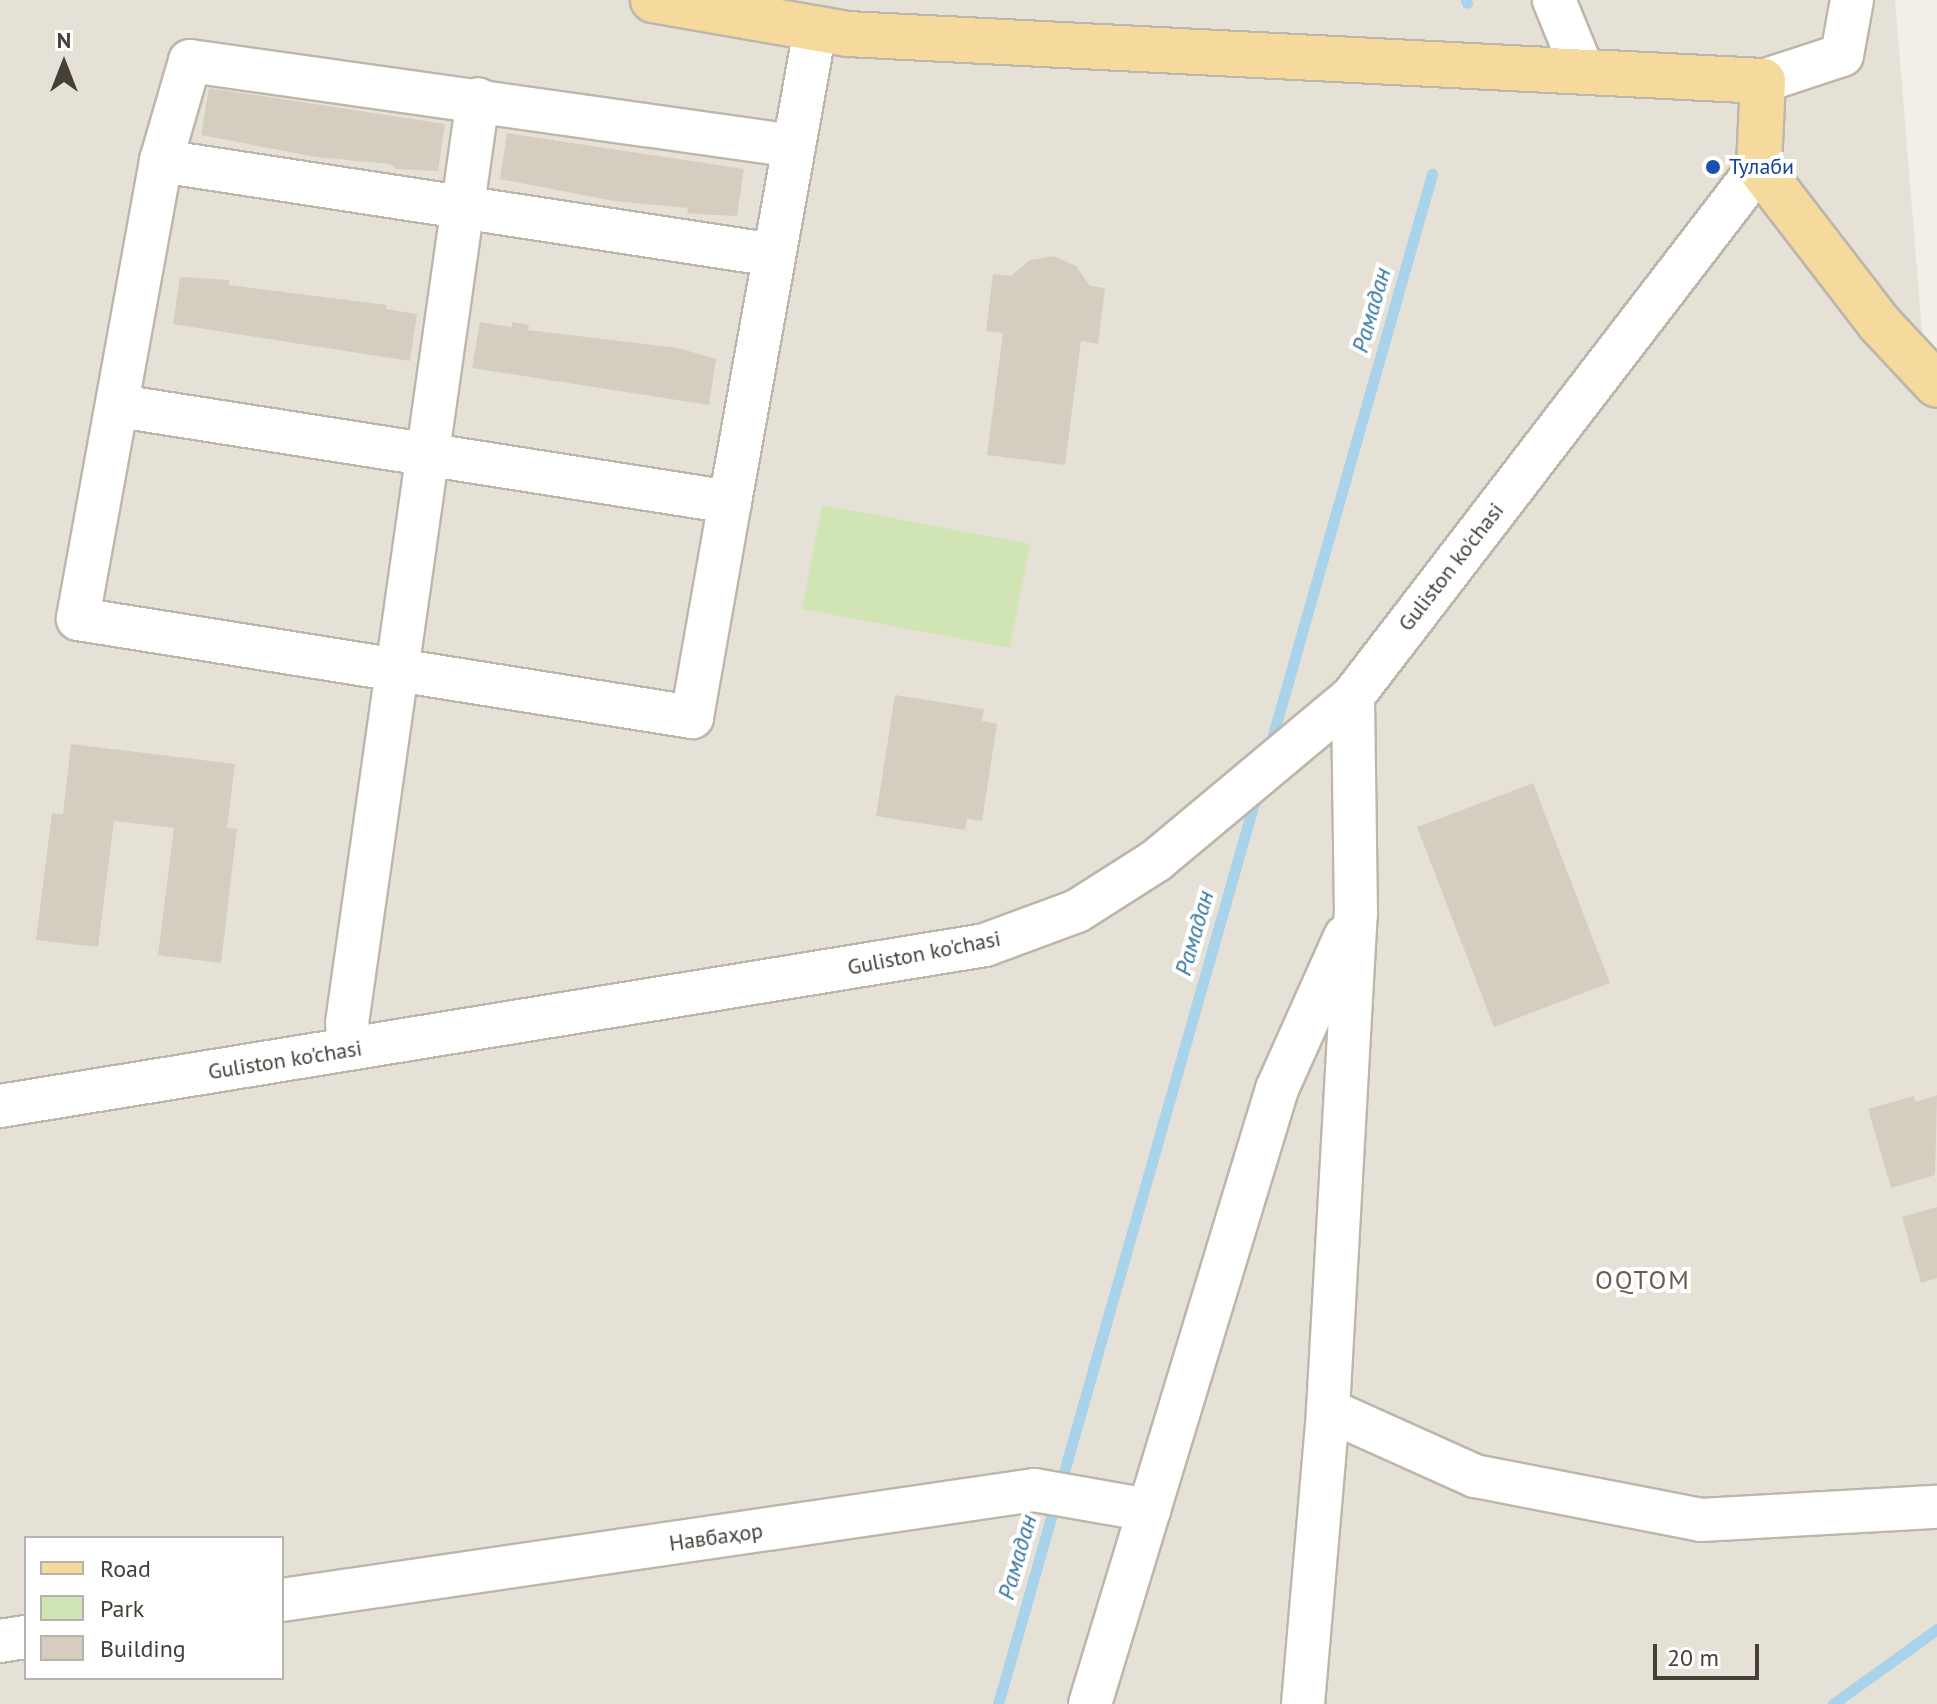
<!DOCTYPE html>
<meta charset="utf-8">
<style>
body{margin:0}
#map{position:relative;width:1937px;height:1704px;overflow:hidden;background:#f3efe8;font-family:"PT Sans",sans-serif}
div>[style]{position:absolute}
.residential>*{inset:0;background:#e6e1d6}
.green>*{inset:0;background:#d0e4b4}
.stream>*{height:11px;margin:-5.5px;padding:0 5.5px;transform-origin:5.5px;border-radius:5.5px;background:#a9d2eb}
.building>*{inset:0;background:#d6cdc1}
.roads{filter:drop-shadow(2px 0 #bdb6ab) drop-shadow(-2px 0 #bdb6ab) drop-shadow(0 2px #bdb6ab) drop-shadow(0 -2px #bdb6ab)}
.minor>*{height:42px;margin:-21px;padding:0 21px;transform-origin:21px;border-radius:21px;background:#fff}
.major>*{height:44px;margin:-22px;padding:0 22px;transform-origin:22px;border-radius:22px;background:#f6da9d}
.dots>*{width:22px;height:22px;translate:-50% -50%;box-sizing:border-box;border:4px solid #fff;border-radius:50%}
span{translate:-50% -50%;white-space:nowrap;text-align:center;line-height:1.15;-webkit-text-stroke:8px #fff;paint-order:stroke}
.transit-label{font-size:22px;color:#164399}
.left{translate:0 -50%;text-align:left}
.street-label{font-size:22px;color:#453f37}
.water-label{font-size:24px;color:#3678a1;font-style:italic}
.quarter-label{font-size:26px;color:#675d4f;letter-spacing:2px}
.legend{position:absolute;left:24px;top:1536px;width:260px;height:144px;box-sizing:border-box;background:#fff;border:2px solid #b5b2af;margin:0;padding:10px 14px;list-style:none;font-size:24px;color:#453f37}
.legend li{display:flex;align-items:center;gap:16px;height:40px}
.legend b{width:40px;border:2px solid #b5b2af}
.north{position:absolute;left:24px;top:24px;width:80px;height:80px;-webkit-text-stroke:6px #fff;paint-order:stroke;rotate:0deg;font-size:22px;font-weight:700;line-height:32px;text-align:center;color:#453f37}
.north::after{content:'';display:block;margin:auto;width:28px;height:36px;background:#453f37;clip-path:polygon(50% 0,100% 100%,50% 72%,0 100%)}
.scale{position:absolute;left:1653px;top:1644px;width:106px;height:36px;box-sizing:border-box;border:4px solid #453f37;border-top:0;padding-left:10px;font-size:24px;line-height:28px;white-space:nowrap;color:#453f37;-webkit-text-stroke:6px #fff;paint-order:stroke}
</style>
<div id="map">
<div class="residential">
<div style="clip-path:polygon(evenodd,0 0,1895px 0,1923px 343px,1937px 354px,1937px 1704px,0 1704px,0 0,26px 1538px,282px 1538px,282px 1678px,26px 1678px,26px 1538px)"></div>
</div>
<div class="green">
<div style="clip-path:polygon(822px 505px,1030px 544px,1010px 648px,802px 609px)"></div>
</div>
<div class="stream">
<div style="left:1466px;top:0;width:3px;rotate:72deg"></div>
<div style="left:1269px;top:749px;width:598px;rotate:-74.17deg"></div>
<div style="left:998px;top:1704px;width:944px;rotate:-74.14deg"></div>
<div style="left:1833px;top:1704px;width:128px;rotate:-35.8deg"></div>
</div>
<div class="building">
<div style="clip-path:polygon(209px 88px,445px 124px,438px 171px,396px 169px,390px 164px,316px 157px,201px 135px)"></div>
<div style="clip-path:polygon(507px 133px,744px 169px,737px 216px,695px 214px,687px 213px,688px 208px,614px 201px,500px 179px)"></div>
<div style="clip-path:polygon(1054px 256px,1076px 266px,1090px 286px,1105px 288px,1098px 344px,1081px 341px,1065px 465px,987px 455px,1003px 333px,986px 331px,993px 274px,1011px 276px,1030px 260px)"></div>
<div style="clip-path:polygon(180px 277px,229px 280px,229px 285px,387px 305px,386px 309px,417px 314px,410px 361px,173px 324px)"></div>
<div style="clip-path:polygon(480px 322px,512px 327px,512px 322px,529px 325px,528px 330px,678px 348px,716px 359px,709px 405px,472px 368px)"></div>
<div style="clip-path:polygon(895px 695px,984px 709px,982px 721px,997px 724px,982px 821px,967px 819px,965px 830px,876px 816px)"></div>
<div style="clip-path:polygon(71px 744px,235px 764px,227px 828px,237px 829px,221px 963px,158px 955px,174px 828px,114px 821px,98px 947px,36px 940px,52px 813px,63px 814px)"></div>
<div style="clip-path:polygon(1533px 783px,1610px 983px,1494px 1027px,1417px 827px)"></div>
<div style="clip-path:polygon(1937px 1095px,1935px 1175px,1891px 1188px,1868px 1109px,1914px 1096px,1916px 1102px)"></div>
<div style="clip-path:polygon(1937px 1207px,1937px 1278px,1921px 1283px,1902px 1217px)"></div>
</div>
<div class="roads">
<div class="minor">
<div style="left:1554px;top:0;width:77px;rotate:67.8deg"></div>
<div style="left:1763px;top:81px;width:83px;rotate:-18.2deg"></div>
<div style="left:1842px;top:55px;width:56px;rotate:-79.7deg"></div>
<div style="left:794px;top:146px;width:610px;rotate:-171.99deg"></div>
<div style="left:190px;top:61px;width:104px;rotate:106.2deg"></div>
<div style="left:161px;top:161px;width:465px;rotate:100.3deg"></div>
<div style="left:78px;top:619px;width:622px;rotate:9.07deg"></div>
<div style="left:692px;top:717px;width:218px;rotate:-80deg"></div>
<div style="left:730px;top:502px;width:482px;rotate:-79.8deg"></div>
<div style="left:161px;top:161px;width:620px;rotate:8.72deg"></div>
<div style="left:119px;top:406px;width:618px;rotate:8.93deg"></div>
<div style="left:349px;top:1049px;width:26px;rotate:-94deg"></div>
<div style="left:347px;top:1023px;width:933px;rotate:-81.93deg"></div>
<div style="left:0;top:1106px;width:998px;rotate:-9.28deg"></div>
<div style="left:985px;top:945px;width:98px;rotate:-20.3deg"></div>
<div style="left:1077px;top:911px;width:95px;rotate:-32.5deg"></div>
<div style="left:1157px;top:860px;width:256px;rotate:-39.9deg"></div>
<div style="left:1353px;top:696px;width:667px;rotate:-52.49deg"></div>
<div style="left:1328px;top:1410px;width:161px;rotate:24.2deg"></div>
<div style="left:1475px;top:1476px;width:230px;rotate:11deg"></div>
<div style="left:1701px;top:1520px;width:236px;rotate:-3.2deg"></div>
<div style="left:282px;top:1600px;width:760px;rotate:-8.32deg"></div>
<div style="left:1034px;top:1490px;width:117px;rotate:9.9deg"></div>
<div style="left:0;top:1641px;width:26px;rotate:-9deg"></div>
<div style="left:1090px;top:1704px;width:643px;rotate:-73.09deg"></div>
<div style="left:1277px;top:1089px;width:167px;rotate:-65.9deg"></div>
<div style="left:1303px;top:1704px;width:295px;rotate:-85.1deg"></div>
<div style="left:1328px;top:1410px;width:497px;rotate:-86.8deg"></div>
<div style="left:1356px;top:914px;width:218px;rotate:-90.8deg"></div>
</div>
<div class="major">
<div style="left:653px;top:0;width:198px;rotate:9.9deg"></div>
<div style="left:848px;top:34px;width:916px;rotate:2.94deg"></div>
<div style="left:1763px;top:81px;width:86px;rotate:92.7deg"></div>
<div style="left:1759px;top:167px;width:198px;rotate:52.4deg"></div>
<div style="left:1880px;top:324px;width:83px;rotate:46.9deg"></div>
</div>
</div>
<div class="dots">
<div style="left:1713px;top:167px;background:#1a4fb4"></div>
</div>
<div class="transit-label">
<span class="left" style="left:1729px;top:167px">Тулаби</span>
</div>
<div class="street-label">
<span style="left:1451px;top:567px;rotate:-52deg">Guliston ko'chasi</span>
<span style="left:924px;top:953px;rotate:-11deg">Guliston ko'chasi</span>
<span style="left:285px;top:1060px;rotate:-9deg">Guliston ko'chasi</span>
<span style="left:716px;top:1537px;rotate:-8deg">Навбаҳор</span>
</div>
<div class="water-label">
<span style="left:1371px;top:310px;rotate:-74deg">Рамадан</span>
<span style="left:1194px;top:933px;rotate:-74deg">Рамадан</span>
<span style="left:1017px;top:1557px;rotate:-74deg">Рамадан</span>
</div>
<div class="quarter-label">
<span style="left:1643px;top:1280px">OQTOM</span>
</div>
<ul class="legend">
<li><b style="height:10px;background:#f6da9d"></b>Road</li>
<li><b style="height:22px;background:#d0e4b4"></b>Park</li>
<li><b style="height:22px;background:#d6cdc1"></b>Building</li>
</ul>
<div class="north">N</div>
<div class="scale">20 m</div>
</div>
